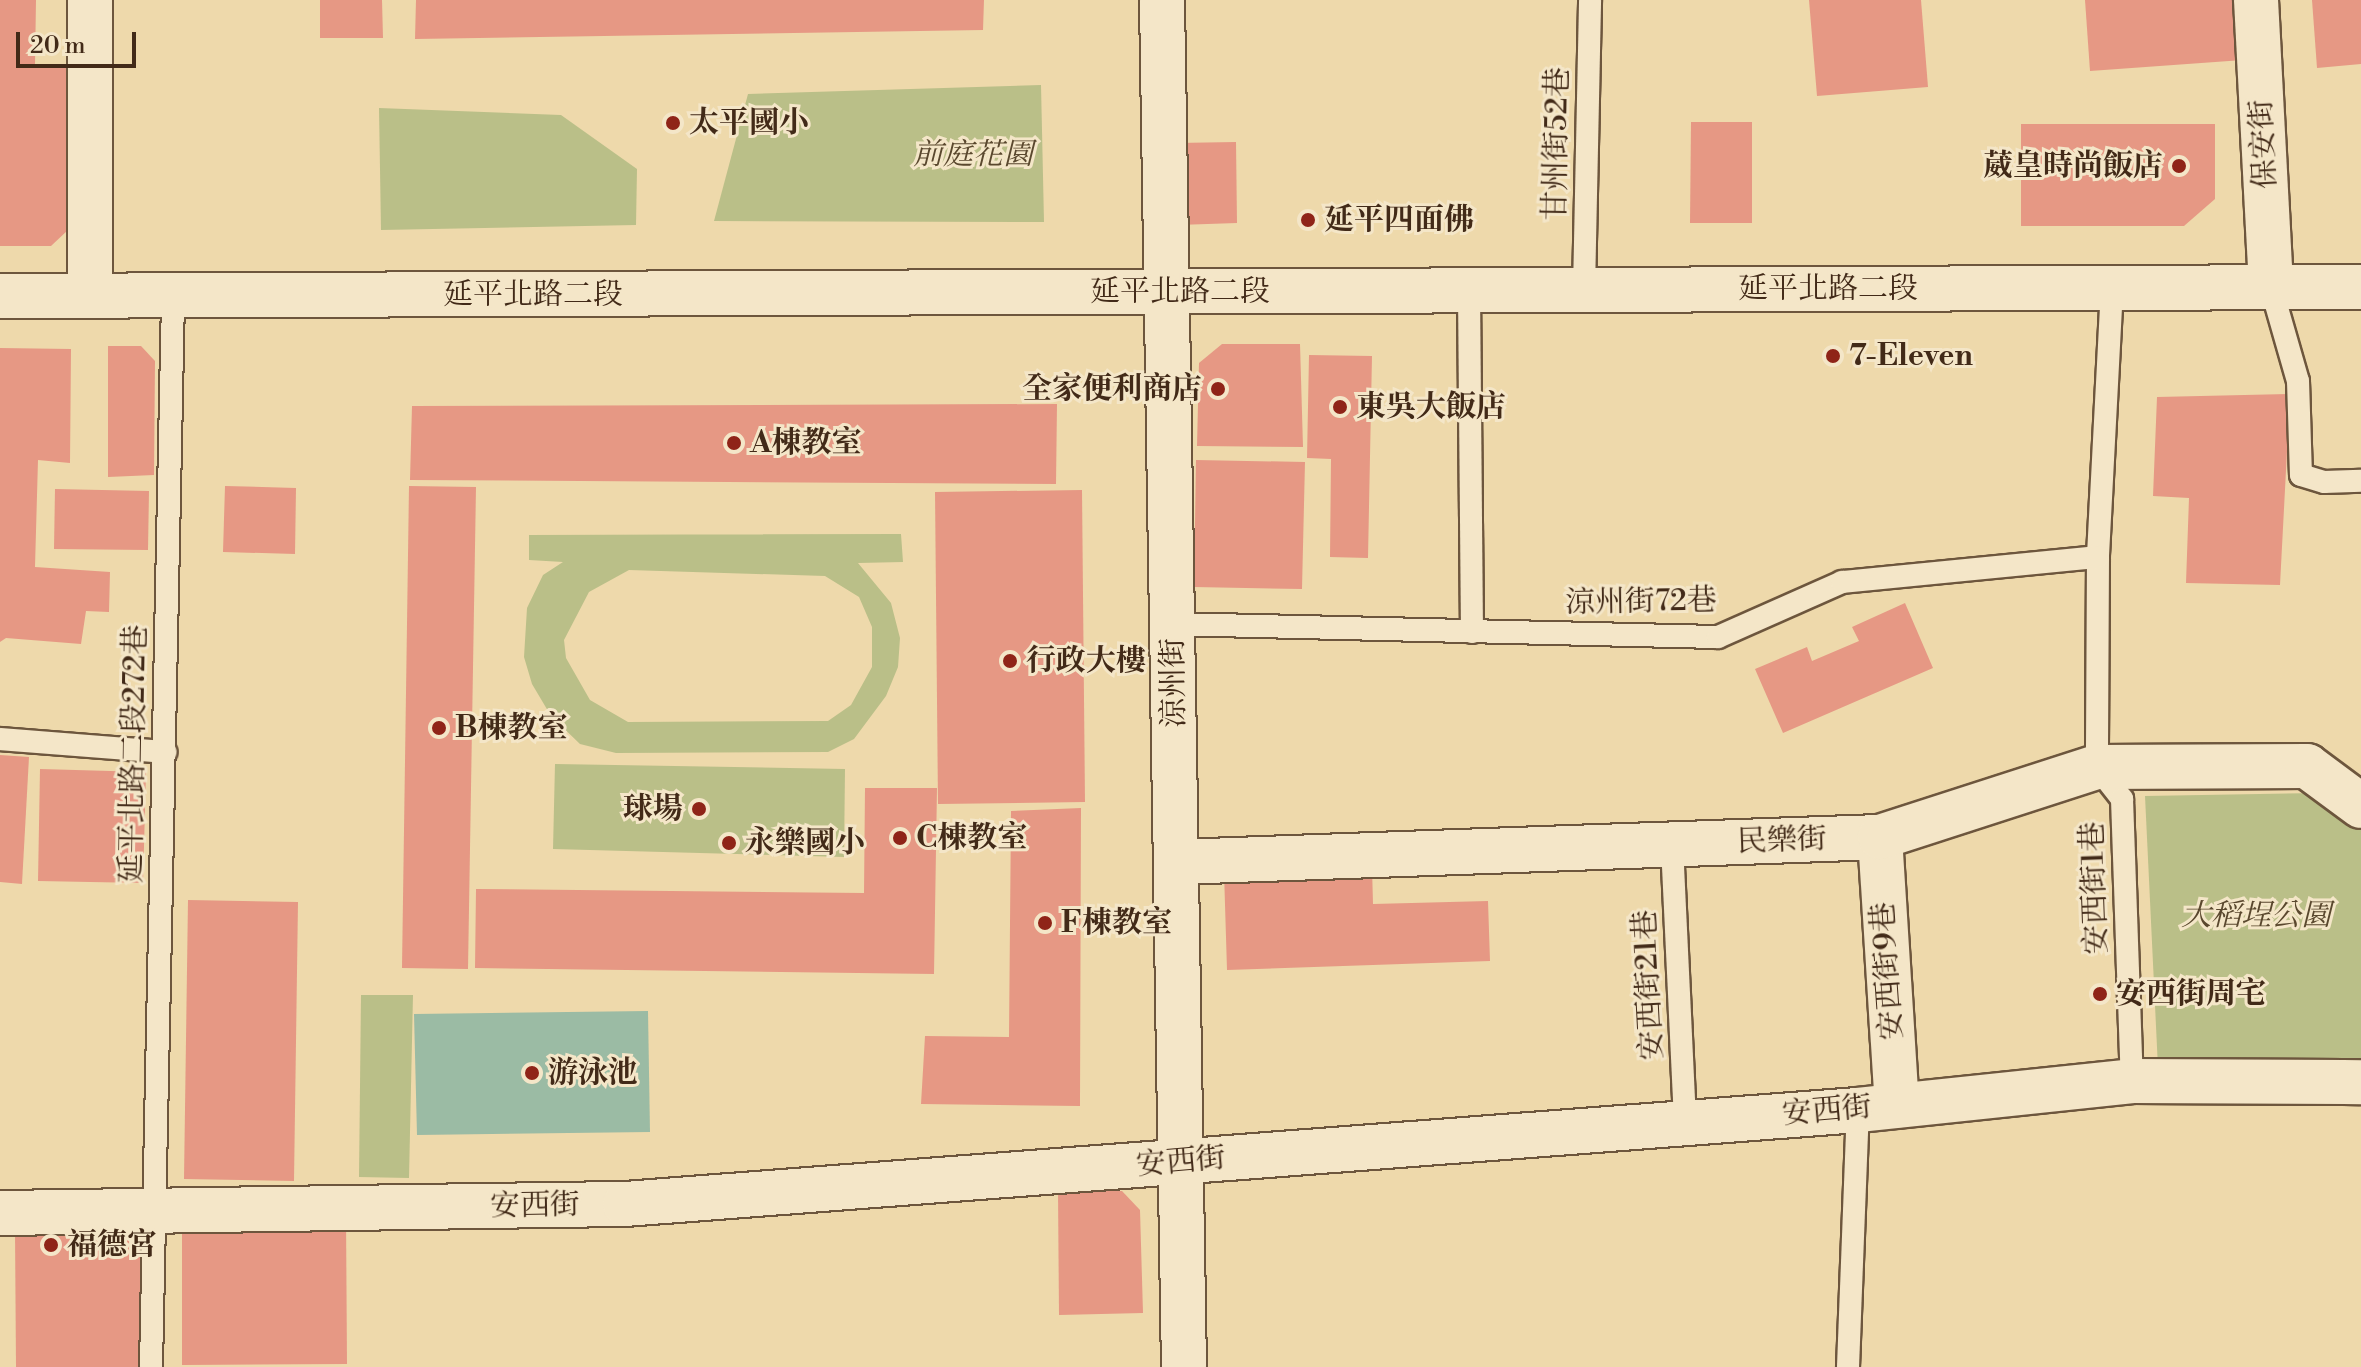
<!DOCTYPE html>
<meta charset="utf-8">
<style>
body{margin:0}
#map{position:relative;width:2361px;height:1367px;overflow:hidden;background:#eed9ab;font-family:"Libre Bodoni","Noto Serif TC",serif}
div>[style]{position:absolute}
.green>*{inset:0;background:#babf88}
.water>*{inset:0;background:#9bbba4}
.building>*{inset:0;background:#e69884}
.roads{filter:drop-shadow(2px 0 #6d563d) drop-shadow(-2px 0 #6d563d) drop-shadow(0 2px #6d563d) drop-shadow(0 -2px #6d563d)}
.service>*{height:22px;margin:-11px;padding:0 11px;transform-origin:11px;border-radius:11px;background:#f4e6c8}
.minor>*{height:44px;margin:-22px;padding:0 22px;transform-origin:22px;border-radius:22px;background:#f4e6c8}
.tertiary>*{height:44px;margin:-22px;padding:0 22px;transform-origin:22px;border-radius:22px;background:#f4e6c8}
.dots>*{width:22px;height:22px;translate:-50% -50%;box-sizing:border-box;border:4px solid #f4e6c8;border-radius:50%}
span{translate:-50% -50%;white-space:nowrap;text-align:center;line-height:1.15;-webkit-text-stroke:6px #f4e6c8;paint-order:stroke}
.poi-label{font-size:30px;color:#422a18;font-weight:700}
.left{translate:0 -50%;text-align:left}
.right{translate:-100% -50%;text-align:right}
.street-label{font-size:30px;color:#422a18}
.park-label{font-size:30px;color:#5a482e;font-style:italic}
.scale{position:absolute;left:16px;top:32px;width:120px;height:36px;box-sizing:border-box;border:4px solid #422a18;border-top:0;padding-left:10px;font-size:24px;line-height:28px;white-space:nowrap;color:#422a18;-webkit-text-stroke:6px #f4e6c8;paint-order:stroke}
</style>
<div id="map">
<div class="green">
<div style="clip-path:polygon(1041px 85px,1044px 222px,714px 221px,748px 94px)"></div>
<div style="clip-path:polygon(379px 108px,561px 115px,637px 169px,636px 225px,381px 230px)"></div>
<div style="clip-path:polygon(evenodd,901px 534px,903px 562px,858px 563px,891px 603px,900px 638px,898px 667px,886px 696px,854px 739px,828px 752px,616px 753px,580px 744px,551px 716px,532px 684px,524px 657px,527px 608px,543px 575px,563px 562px,529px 560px,529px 535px,901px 534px,629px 570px,825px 576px,859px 597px,872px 627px,872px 667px,851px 705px,828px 721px,628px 722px,590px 700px,566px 658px,564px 640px,589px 592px,629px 570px)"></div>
<div style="clip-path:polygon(555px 764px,845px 769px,844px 857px,553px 849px)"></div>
<div style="clip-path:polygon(2320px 793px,2361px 824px,2361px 1065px,2158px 1068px,2145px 796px)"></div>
<div style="clip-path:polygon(361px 995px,413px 995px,409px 1178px,359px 1177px)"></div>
</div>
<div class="water">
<div style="clip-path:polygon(648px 1011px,650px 1132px,417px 1135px,414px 1014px)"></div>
</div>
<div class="building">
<div style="clip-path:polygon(0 0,36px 0,35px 65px,67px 66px,68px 230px,51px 246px,0 246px)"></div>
<div style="clip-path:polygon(320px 0,382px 0,383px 38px,320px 38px)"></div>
<div style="clip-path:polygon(416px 0,984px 0,983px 30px,415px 39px)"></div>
<div style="clip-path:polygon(1809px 0,1921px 0,1928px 87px,1817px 96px)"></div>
<div style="clip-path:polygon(2085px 0,2238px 0,2243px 60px,2090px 71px)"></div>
<div style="clip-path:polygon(2312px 0,2361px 0,2361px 64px,2317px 68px)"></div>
<div style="clip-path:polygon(1691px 122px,1752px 122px,1752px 223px,1690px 223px)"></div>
<div style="clip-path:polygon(2021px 124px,2215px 124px,2215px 199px,2184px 226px,2021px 226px)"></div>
<div style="clip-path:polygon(1236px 142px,1237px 223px,1178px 225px,1176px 143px)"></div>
<div style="clip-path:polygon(1222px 344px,1300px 344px,1303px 447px,1197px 446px,1199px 363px)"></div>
<div style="clip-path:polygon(108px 346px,141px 346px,155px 361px,154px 475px,108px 477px)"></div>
<div style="clip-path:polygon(0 348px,71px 349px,70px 463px,38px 460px,35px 567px,110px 572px,109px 612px,86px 611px,81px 644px,6px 638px,0 642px)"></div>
<div style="clip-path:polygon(1309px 355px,1372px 356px,1368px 558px,1330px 557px,1331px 459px,1307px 458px)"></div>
<div style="clip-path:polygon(2290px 394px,2280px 585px,2186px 583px,2189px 498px,2153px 496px,2157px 397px)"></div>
<div style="clip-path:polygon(1057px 404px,1056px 484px,410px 480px,412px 406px)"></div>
<div style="clip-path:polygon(1196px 460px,1305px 462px,1302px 589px,1194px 587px)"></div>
<div style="clip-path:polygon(225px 486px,296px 488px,295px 554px,223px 552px)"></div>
<div style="clip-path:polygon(409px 486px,476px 487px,468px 969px,402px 968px)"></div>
<div style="clip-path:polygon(55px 489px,149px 491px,148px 550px,54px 549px)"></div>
<div style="clip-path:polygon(1082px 490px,1085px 802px,938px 804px,935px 492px)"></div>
<div style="clip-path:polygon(1905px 603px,1933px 668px,1783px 733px,1755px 669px,1807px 647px,1812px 661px,1859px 641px,1852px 627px)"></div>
<div style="clip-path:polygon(0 755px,29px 757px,22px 884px,0 882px)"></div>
<div style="clip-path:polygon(40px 769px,146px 772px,143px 883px,38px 881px)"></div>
<div style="clip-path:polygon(865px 788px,937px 788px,934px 974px,475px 968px,476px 889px,864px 893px)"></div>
<div style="clip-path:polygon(1081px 808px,1080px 1106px,921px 1104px,925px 1036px,1009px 1037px,1011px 811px)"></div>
<div style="clip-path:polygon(1372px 867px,1373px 904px,1488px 901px,1490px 961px,1227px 970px,1224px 872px)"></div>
<div style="clip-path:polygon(188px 900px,298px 902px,294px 1181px,184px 1179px)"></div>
<div style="clip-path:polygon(1058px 1191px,1122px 1191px,1140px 1210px,1143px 1313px,1059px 1315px)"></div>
<div style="clip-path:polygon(346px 1215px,347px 1364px,182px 1365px,182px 1216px)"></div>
<div style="clip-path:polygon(142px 1229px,142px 1367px,16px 1367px,15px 1230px)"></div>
</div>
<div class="roads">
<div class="service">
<div style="left:2271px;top:287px;width:98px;rotate:74deg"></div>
<div style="left:2298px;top:381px;width:94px;rotate:88.2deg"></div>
<div style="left:2301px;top:475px;width:24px;rotate:17deg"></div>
<div style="left:2324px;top:482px;width:37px;rotate:-2deg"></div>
<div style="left:2112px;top:288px;width:269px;rotate:93deg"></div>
<div style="left:2098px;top:557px;width:210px;rotate:90.3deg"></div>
<div style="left:2097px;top:767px;width:41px;rotate:52deg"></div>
<div style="left:2122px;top:799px;width:282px;rotate:88deg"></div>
<div style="left:1469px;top:290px;width:342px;rotate:89.5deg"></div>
<div style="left:1584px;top:290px;width:290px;rotate:-88.8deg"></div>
<div style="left:1173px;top:624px;width:545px;rotate:1.37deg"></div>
<div style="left:1718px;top:637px;width:136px;rotate:-23.9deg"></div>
<div style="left:1842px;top:582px;width:257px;rotate:-5.6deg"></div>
<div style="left:0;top:739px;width:166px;rotate:4.5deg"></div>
<div style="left:1672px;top:845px;width:276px;rotate:87.3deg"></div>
<div style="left:151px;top:1367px;width:1071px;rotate:-88.82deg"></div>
<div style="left:1848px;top:1367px;width:257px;rotate:-87.8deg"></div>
</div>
<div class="minor">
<div style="left:2256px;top:0;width:287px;rotate:87deg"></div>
<div style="left:90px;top:296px;width:296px;rotate:-90deg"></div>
<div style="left:1880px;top:837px;width:269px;rotate:86.4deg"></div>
<div style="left:1178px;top:862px;width:702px;rotate:-2.04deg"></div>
<div style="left:1880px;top:837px;width:228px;rotate:-17.9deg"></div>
<div style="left:2097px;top:767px;width:210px;rotate:-0.3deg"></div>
<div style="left:2307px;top:766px;width:67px;rotate:36.5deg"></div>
<div style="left:0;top:1213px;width:625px;rotate:-0.83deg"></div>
<div style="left:625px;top:1204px;width:1237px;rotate:-4.36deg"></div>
<div style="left:1858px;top:1110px;width:276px;rotate:-6deg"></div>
<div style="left:2132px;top:1081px;width:229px;rotate:0.3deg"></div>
</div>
<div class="tertiary">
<div style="left:1162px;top:0;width:1367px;rotate:89.08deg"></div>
<div style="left:0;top:296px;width:2361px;rotate:-0.22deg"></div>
</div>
</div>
<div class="dots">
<div style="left:673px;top:123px;background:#8f2418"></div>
<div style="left:2179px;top:166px;background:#8f2418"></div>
<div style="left:1308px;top:220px;background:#8f2418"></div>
<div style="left:1833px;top:356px;background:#8f2418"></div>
<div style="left:1218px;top:389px;background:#8f2418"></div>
<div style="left:1340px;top:407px;background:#8f2418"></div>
<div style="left:734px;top:443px;background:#8f2418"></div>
<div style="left:1010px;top:661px;background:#8f2418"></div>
<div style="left:439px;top:728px;background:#8f2418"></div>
<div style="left:699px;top:809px;background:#8f2418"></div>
<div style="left:900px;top:838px;background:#8f2418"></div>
<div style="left:729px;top:843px;background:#8f2418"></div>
<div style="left:1045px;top:923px;background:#8f2418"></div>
<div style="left:2100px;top:994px;background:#8f2418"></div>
<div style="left:532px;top:1073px;background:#8f2418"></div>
<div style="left:51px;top:1245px;background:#8f2418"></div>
</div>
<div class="poi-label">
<span class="left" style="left:689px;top:123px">太平國小</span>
<span class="right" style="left:2163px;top:166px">葳皇時尚飯店</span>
<span class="left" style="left:1324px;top:220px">延平四面佛</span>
<span class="left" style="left:1849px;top:356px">7-Eleven</span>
<span class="right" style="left:1202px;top:389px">全家便利商店</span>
<span class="left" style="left:1356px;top:407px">東吳大飯店</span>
<span class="left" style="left:750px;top:443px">A棟教室</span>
<span class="left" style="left:1026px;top:661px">行政大樓</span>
<span class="left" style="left:455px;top:728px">B棟教室</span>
<span class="right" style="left:683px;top:809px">球場</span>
<span class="left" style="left:916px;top:838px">C棟教室</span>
<span class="left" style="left:745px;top:843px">永樂國小</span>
<span class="left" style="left:1061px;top:923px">F棟教室</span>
<span class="left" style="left:2116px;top:994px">安西街周宅</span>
<span class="left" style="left:548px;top:1073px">游泳池</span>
<span class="left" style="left:67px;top:1245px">福德宮</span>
</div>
<div class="street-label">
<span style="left:1557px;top:144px;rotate:-89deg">甘州街52巷</span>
<span style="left:2264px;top:144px;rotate:-93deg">保安街</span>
<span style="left:1828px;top:289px">延平北路二段</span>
<span style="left:1180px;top:292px">延平北路二段</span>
<span style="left:533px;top:295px">延平北路二段</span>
<span style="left:1641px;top:602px;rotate:-1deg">涼州街72巷</span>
<span style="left:1174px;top:683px;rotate:-91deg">涼州街</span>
<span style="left:134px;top:754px;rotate:-89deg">延平北路二段272巷</span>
<span style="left:1782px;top:841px;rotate:-2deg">民樂街</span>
<span style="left:2095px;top:888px;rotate:-92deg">安西街1巷</span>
<span style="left:1888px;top:971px;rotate:-94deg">安西街9巷</span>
<span style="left:1649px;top:985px;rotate:-93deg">安西街21巷</span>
<span style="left:1827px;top:1111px;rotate:-5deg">安西街</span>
<span style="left:1181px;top:1162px;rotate:-5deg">安西街</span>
<span style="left:535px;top:1206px;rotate:-1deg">安西街</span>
</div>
<div class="park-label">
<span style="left:973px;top:155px">前庭花園</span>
<span style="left:2256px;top:916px">大稻埕公園</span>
</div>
<div class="scale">20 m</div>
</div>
